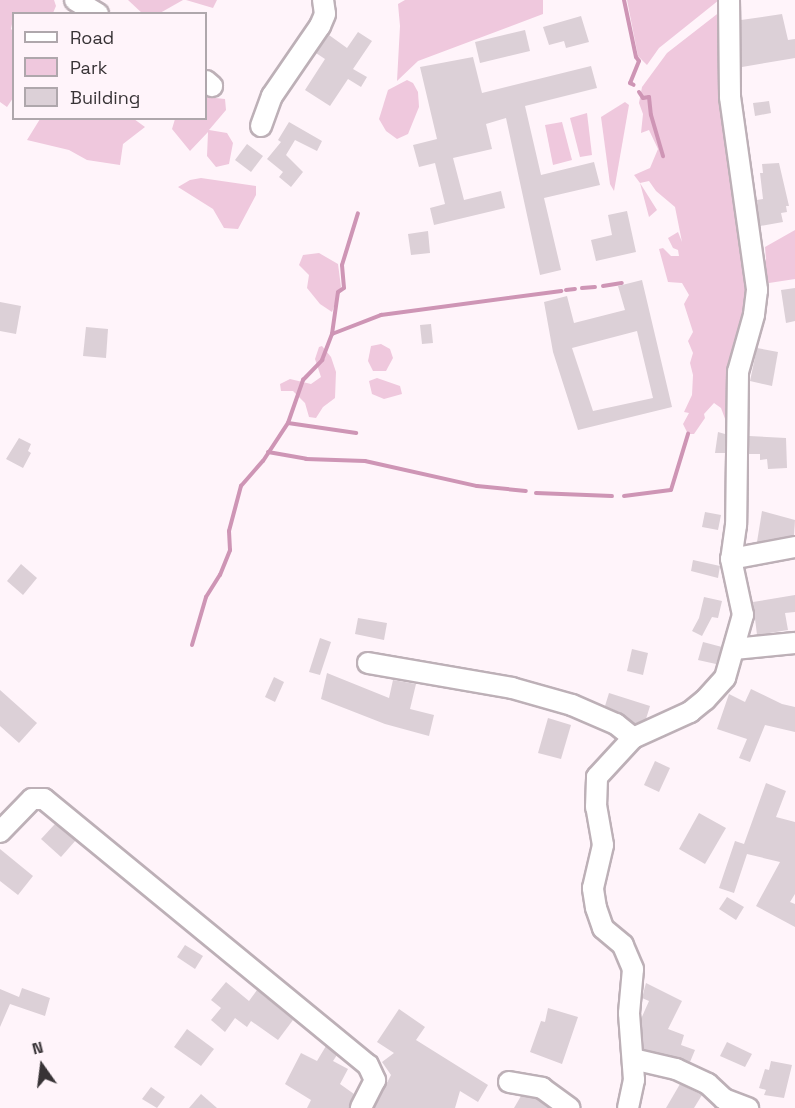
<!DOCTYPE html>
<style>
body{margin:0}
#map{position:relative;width:795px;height:1108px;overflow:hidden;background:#fff4fa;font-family:"Space Grotesk",sans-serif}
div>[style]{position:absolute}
.green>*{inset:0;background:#efc8dd}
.stream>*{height:4px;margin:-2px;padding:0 2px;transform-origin:2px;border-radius:2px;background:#ce95b5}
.building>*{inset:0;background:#dcd0d7}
.roads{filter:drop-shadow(2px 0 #bdb0b7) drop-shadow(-2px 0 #bdb0b7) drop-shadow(0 2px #bdb0b7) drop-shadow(0 -2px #bdb0b7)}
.minor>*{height:20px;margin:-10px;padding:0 10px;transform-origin:10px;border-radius:10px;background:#fff}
span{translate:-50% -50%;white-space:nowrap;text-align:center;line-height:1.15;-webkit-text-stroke:4.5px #fff4fa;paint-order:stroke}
.legend{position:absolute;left:12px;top:12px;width:195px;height:108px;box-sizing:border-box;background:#fff4fa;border:2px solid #afa7ac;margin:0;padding:8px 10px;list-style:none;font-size:18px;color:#383336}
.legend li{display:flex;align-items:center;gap:12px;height:30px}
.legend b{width:30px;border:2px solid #afa7ac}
.north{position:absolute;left:12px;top:1036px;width:60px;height:60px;-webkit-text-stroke:4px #fff4fa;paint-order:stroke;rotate:346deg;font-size:16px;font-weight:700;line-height:24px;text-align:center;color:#383336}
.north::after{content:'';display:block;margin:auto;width:21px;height:27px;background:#383336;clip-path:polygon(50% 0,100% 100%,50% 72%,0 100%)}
</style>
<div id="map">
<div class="green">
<div style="clip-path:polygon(0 0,54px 0,56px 6px,53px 13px,14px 14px,11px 29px,14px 32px,13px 98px,7px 107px,0 102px)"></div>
<div style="clip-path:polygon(128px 0,183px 0,160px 13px,143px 14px)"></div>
<div style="clip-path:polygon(186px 0,217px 0,213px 8px)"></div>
<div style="clip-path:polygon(405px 0,543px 0,543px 14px,418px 61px,397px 81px,400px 26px,398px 4px)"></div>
<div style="clip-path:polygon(627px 0,719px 0,659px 48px,647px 65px,638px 56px)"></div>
<div style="clip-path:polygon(721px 11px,759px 274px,766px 259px,765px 247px,795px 230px,795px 279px,769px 283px,758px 277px,730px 432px,721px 408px,714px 403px,704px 414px,705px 418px,694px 434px,688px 434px,683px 424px,689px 413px,684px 412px,692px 395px,693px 375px,690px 363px,693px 353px,688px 341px,693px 332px,684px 304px,689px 295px,682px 283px,668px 282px,659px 249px,663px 248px,671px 256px,679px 256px,678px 250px,673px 248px,668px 238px,678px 232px,682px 242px,675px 207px,656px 191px,649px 181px,640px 183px,657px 210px,649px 217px,640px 183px,634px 175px,650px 168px,658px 149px,649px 130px,641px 133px,643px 114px,639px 103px,642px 87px,667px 53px)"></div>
<div style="clip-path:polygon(407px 80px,413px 83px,418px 92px,419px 107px,408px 134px,397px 139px,386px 131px,379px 119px,388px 90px)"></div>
<div style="clip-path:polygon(206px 97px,225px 99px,226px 110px,209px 130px,227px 133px,233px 143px,229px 164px,216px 167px,207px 156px,208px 132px,190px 151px,172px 129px,175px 119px,206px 118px)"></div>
<div style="clip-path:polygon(625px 102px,629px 105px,614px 191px,610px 184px,601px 117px)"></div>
<div style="clip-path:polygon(587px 113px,592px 155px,580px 157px,570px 118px)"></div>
<div style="clip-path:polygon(40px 119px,134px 119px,145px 127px,123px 144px,120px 165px,87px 160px,69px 150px,27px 140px)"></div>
<div style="clip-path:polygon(562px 122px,572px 160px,553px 165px,545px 125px)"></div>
<div style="clip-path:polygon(201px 178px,256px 186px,256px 195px,238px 229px,224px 228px,213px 209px,178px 187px,190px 180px)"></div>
<div style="clip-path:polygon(319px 253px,338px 264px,341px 287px,332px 312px,320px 304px,307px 288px,309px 275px,299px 265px,303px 255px)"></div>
<div style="clip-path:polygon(381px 344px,390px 349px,393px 358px,386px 371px,373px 371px,368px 361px,371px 346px)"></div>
<div style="clip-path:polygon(322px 346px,331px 357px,336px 372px,335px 398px,323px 407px,316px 418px,309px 417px,305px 403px,293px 391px,281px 391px,280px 384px,290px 379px,311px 384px,321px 377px,315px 359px,319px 347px)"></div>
<div style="clip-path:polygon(377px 378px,400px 386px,402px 394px,384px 399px,372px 394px,369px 381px)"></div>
</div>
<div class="stream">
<div style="left:624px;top:0;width:58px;rotate:78.1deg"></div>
<div style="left:636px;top:57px;width:5px;rotate:53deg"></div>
<div style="left:639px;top:61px;width:24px;rotate:112deg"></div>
<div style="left:630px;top:83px;width:4px;rotate:27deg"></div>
<div style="left:639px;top:92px;width:7px;rotate:56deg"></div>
<div style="left:643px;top:98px;width:6px;rotate:-9deg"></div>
<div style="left:649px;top:97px;width:18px;rotate:84deg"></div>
<div style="left:651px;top:115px;width:43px;rotate:73.7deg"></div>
<div style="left:603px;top:286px;width:19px;rotate:-9deg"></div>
<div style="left:582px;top:288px;width:13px;rotate:-4deg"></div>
<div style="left:566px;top:290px;width:9px;rotate:-6deg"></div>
<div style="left:332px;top:334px;width:53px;rotate:-21.2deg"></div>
<div style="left:381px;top:315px;width:182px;rotate:-7.6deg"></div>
<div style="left:288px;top:423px;width:69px;rotate:8.4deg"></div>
<div style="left:268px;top:452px;width:39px;rotate:10deg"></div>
<div style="left:306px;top:459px;width:59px;rotate:1.9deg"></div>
<div style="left:365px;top:461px;width:115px;rotate:12.6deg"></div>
<div style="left:477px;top:486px;width:49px;rotate:5.8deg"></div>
<div style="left:536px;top:493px;width:76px;rotate:2.3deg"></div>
<div style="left:624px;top:496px;width:47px;rotate:-7.3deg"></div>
<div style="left:671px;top:490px;width:59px;rotate:-73.1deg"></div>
<div style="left:192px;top:645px;width:50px;rotate:-73.7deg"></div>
<div style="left:206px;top:597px;width:26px;rotate:-58deg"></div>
<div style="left:220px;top:575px;width:27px;rotate:-68deg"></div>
<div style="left:230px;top:550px;width:19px;rotate:-93deg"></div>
<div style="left:229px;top:531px;width:47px;rotate:-75.1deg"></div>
<div style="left:241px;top:486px;width:33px;rotate:-49deg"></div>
<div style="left:263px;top:461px;width:45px;rotate:-56.7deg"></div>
<div style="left:288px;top:423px;width:46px;rotate:-70.8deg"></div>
<div style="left:303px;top:380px;width:28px;rotate:-46deg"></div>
<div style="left:322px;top:360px;width:28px;rotate:-69deg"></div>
<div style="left:332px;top:334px;width:42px;rotate:-81.9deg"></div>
<div style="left:338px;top:292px;width:7px;rotate:-34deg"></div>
<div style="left:344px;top:288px;width:23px;rotate:-95deg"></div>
<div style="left:342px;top:265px;width:54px;rotate:-72.9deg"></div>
</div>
<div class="building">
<div style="clip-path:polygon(782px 14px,788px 40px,795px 39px,795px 58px,742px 67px,741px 20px)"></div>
<div style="clip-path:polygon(581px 16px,589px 42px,566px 48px,564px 41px,549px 45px,543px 27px)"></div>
<div style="clip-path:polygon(525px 30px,530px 51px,480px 63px,475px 42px)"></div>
<div style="clip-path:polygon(358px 32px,372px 41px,353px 69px,367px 77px,361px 87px,348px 79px,330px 106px,305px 90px,325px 59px,316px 53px,329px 35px,347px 48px)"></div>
<div style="clip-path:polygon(473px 57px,482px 93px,591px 66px,597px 88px,525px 106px,541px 175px,594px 162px,600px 185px,544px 198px,561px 270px,540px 275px,506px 118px,486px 124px,492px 149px,453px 158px,464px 200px,501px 191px,505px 208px,434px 225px,430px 208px,445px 204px,435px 163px,419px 167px,413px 145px,437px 139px,420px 67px)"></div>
<div style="clip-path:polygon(769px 101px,771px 113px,755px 116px,753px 103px)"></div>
<div style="clip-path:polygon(289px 122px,322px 141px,317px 151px,295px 140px,286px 155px,303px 172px,291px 187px,279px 177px,283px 172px,267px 159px,281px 142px,278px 140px)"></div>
<div style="clip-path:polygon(247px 144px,263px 156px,251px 172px,235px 160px)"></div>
<div style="clip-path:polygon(779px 163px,789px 206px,786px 206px,787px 212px,781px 213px,783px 222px,760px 226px,757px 200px,763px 199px,760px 173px,763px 173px,762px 164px)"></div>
<div style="clip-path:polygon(627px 211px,636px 252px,596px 261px,591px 240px,612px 235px,608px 215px)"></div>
<div style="clip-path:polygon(428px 231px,430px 253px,411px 255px,408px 234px)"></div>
<div style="clip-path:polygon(evenodd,642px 280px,672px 407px,578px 430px,553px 352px,544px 302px,567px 296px,574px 323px,625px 310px,618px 286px,642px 280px,637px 331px,653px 398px,593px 411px,572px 348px,637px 331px)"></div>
<div style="clip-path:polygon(795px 288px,795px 321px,786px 323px,781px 290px)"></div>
<div style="clip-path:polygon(0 302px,21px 306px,16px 334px,0 331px)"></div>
<div style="clip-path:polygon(431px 324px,433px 343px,422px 344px,420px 325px)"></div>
<div style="clip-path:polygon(86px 327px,108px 329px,106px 358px,83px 356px)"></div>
<div style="clip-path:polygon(757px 348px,778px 352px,772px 386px,750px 381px)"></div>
<div style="clip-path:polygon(718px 432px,725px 434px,725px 453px,715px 453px)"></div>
<div style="clip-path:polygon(749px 436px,786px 438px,787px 468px,768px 469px,767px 459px,760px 460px,760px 454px,749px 454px)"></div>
<div style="clip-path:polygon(19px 438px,31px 444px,28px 451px,31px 453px,23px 468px,6px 459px)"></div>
<div style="clip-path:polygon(762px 511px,795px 520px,794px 535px,757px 542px)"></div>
<div style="clip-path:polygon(705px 512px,721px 515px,718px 530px,702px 527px)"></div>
<div style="clip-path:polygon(693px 560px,720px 566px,718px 578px,691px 571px)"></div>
<div style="clip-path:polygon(21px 564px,37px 578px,23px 595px,7px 581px)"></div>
<div style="clip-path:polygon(795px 595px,795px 612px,785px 613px,788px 630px,757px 635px,753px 602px)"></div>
<div style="clip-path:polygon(704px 597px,722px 601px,718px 618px,712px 617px,702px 636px,692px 631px,699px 618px)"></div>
<div style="clip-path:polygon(358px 618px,387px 623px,384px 640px,355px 634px)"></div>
<div style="clip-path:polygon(320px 638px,331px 642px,320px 675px,309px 672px)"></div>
<div style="clip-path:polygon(703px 642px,722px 647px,716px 664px,698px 660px)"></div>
<div style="clip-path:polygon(632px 649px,648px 653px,643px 675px,627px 671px)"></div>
<div style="clip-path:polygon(327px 673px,389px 698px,393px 680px,416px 684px,410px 709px,434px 715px,429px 736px,385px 724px,321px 699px)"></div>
<div style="clip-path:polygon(274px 677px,284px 682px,275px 702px,265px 697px)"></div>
<div style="clip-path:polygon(751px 689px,782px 704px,795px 707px,795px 732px,765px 725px,750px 762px,739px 758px,747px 739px,717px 729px,729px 694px,745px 702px)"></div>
<div style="clip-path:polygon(0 690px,37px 723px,19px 743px,0 726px)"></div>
<div style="clip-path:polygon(609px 693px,650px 706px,646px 719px,635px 724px,621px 713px,605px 706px)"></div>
<div style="clip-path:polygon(548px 718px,571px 725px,561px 759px,538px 753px)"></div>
<div style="clip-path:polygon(655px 761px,670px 768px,659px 792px,644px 785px)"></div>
<div style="clip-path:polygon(766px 783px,786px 791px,776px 817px,795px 822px,795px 894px,790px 902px,795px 904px,795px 927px,756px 906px,780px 862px,747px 854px,734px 893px,719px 888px,735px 841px,744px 844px)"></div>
<div style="clip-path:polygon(699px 813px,726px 828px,705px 864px,679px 849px)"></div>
<div style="clip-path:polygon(55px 824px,76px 840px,61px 857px,41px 839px)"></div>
<div style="clip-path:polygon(0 849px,33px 876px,18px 895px,0 881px)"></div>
<div style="clip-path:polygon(727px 897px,744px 907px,736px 920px,719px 909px)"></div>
<div style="clip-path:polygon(185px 945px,203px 956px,195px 969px,177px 957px)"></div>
<div style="clip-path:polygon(226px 982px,249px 1001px,257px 990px,293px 1020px,278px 1040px,251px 1021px,247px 1027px,235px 1018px,225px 1032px,211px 1020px,221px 1008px,211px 1000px)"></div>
<div style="clip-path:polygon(646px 983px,682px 1001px,668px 1029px,684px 1035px,681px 1045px,695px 1050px,690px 1062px,644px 1049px,641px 1019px,649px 1001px,642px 998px)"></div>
<div style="clip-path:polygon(22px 988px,50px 998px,45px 1016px,10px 1004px,0 1027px,0 989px,19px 997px)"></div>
<div style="clip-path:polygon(548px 1008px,578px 1017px,562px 1064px,530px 1052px,541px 1021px,545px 1022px)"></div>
<div style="clip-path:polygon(399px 1009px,425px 1027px,416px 1040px,488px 1085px,478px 1102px,460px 1091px,455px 1108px,374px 1108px,391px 1075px,382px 1062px,394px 1053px,377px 1042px)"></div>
<div style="clip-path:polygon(187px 1029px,214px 1049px,201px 1066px,174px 1047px)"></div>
<div style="clip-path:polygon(727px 1042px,752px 1054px,745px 1067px,720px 1056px)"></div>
<div style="clip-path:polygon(326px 1046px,337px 1055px,333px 1061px,348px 1069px,340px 1084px,354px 1094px,349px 1108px,307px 1108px,311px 1100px,285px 1084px,301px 1053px,317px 1061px)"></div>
<div style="clip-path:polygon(771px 1061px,792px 1065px,784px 1098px,764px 1095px,766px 1090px,759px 1088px,765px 1069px,769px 1070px)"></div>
<div style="clip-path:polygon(680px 1084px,702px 1095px,694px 1108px,666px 1108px)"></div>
<div style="clip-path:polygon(151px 1087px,165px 1097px,157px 1108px,142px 1099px)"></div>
<div style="clip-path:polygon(201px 1094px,217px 1108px,189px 1108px)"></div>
<div style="clip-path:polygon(521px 1096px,537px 1099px,549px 1108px,514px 1108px)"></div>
</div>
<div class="roads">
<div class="minor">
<div style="left:75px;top:0;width:27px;rotate:31deg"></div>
<div style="left:729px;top:0;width:97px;rotate:89.4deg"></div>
<div style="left:730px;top:97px;width:195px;rotate:82deg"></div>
<div style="left:757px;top:290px;width:25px;rotate:97deg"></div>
<div style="left:754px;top:315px;width:59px;rotate:105.7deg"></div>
<div style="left:738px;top:372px;width:153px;rotate:90.7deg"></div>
<div style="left:736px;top:525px;width:34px;rotate:98deg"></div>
<div style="left:206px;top:81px;width:8px;rotate:40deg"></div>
<div style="left:261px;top:126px;width:32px;rotate:-70deg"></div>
<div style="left:272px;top:96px;width:85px;rotate:-55.6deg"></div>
<div style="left:320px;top:26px;width:13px;rotate:-67deg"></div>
<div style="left:325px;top:14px;width:14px;rotate:-98deg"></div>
<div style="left:734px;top:649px;width:61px;rotate:-5.6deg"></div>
<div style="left:368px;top:663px;width:146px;rotate:9.8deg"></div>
<div style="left:512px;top:688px;width:62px;rotate:15.8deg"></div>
<div style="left:572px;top:705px;width:48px;rotate:23.4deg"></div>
<div style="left:616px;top:724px;width:22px;rotate:39deg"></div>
<div style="left:0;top:832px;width:46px;rotate:-45.9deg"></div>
<div style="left:32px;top:799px;width:12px"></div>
<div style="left:44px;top:799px;width:419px;rotate:39.4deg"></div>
<div style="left:368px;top:1065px;width:17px;rotate:65deg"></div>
<div style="left:375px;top:1080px;width:31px;rotate:117deg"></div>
<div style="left:633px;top:1059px;width:44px;rotate:13.1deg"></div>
<div style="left:676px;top:1069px;width:35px;rotate:25deg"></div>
<div style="left:708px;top:1084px;width:22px;rotate:43deg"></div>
<div style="left:724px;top:1099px;width:26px;rotate:21deg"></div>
<div style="left:509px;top:1082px;width:34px;rotate:10deg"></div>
<div style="left:542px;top:1088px;width:34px;rotate:36deg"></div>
<div style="left:628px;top:1108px;width:29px;rotate:-78deg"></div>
<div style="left:634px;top:1080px;width:67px;rotate:-94.3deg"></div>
<div style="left:629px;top:1013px;width:44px;rotate:-84.8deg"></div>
<div style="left:633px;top:969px;width:26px;rotate:-113deg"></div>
<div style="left:623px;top:945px;width:26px;rotate:-140deg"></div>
<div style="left:603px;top:928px;width:21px;rotate:-109deg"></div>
<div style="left:596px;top:908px;width:20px;rotate:-99deg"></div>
<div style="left:593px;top:888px;width:44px;rotate:-76.9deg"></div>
<div style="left:603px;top:845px;width:39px;rotate:-100deg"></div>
<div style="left:596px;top:807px;width:30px;rotate:-88deg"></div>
<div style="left:597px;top:777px;width:53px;rotate:-47.3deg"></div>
<div style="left:633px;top:738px;width:63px;rotate:-24.5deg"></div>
<div style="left:690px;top:712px;width:19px;rotate:-39deg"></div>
<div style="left:705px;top:700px;width:30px;rotate:-48deg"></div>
<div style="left:725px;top:678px;width:66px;rotate:-74.1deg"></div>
<div style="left:743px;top:615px;width:57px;rotate:-102.1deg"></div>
<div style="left:731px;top:559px;width:65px;rotate:-10.6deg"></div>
</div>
</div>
<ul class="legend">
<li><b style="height:8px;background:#fff"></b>Road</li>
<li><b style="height:16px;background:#efc8dd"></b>Park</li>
<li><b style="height:16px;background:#dcd0d7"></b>Building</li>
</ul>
<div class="north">N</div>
</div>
